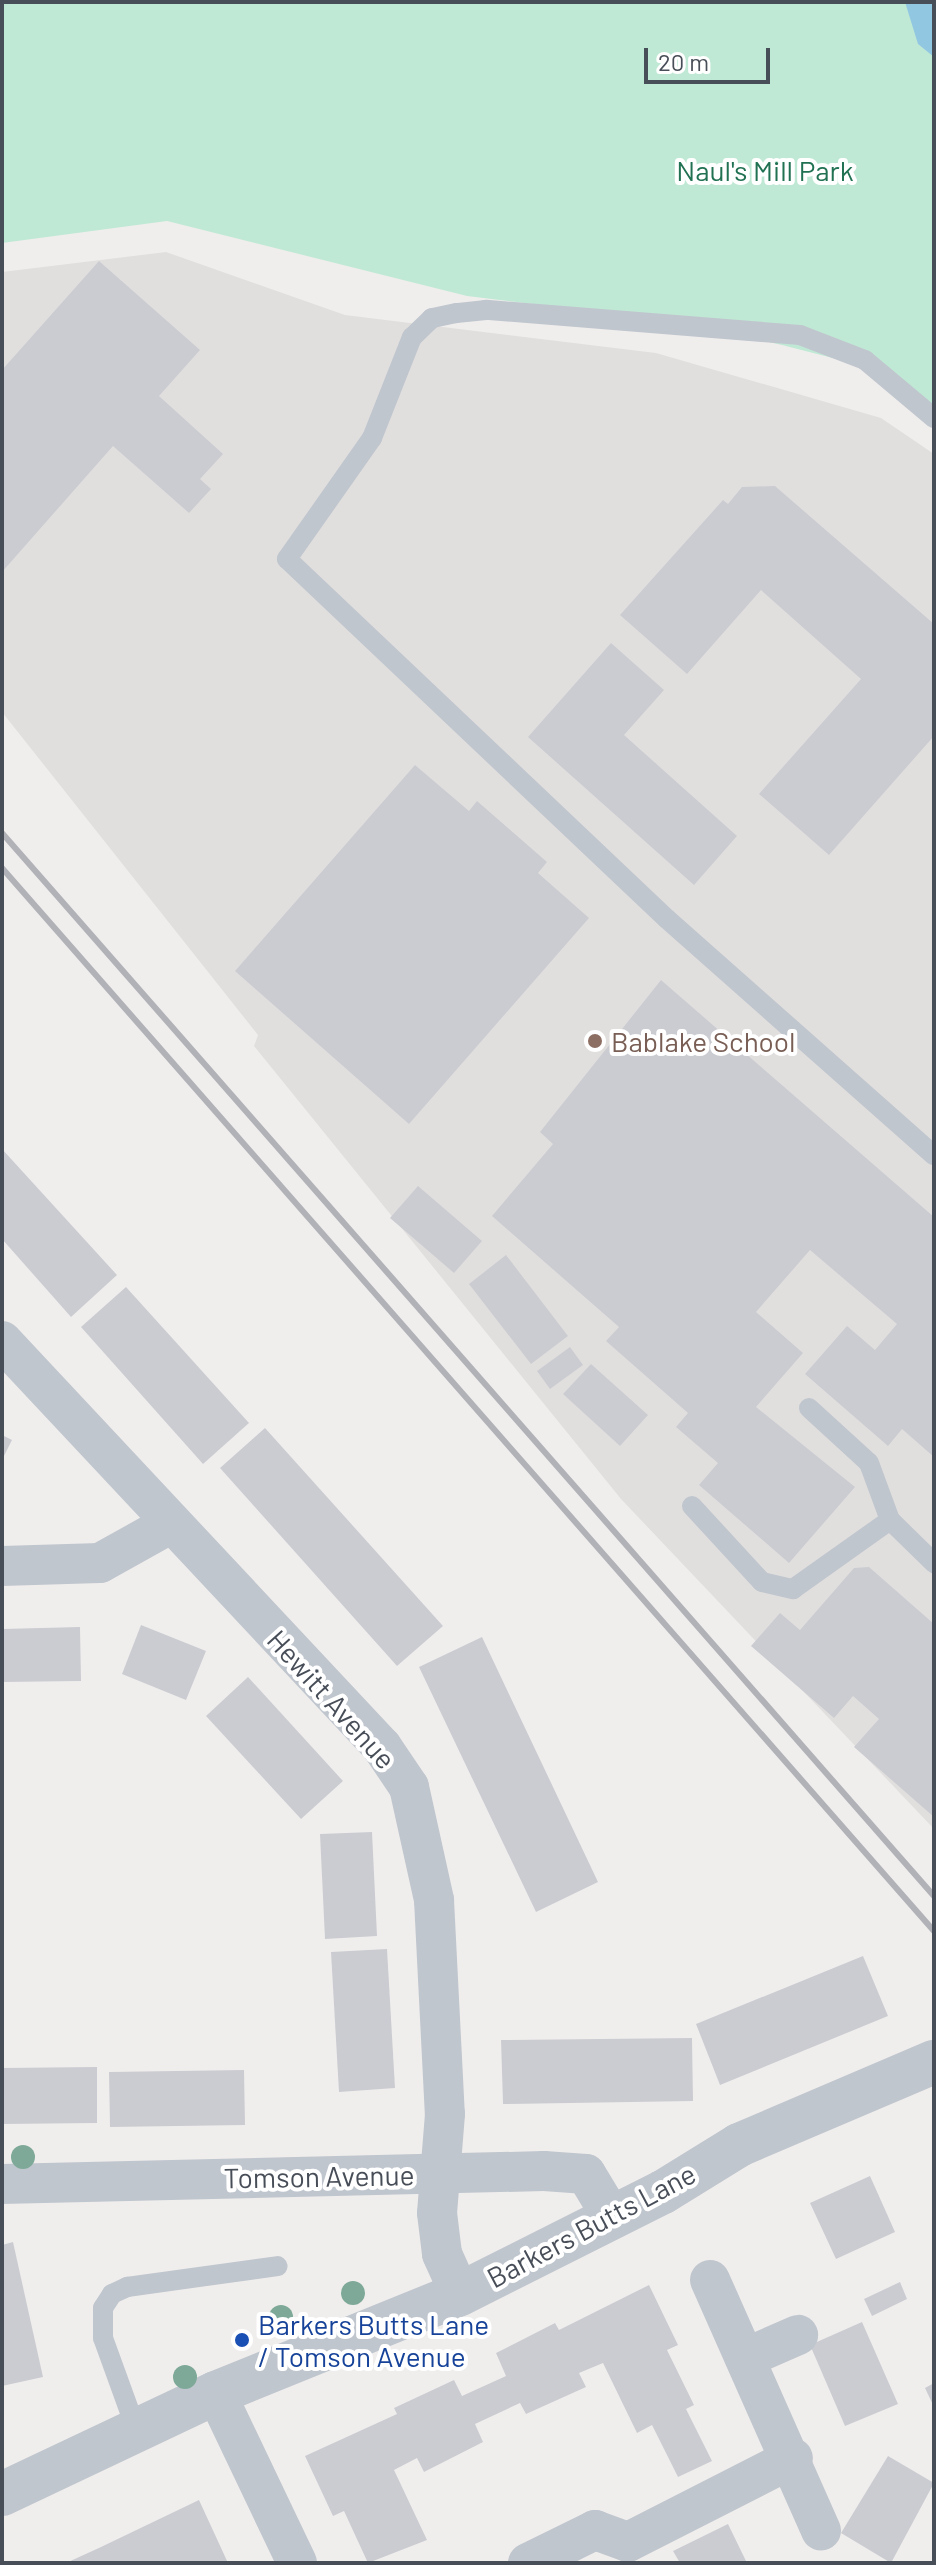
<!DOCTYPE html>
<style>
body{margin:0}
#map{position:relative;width:936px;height:2565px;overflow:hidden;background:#f0eeed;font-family:Barlow,sans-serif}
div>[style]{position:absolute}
.education>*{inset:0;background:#e1dfde}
.green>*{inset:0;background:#c0e9d5}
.water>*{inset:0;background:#92c7e1}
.building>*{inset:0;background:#cbccd1}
.service>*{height:20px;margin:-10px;padding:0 10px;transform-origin:10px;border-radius:10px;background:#c0c6ce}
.minor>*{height:40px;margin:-20px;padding:0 20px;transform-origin:20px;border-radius:20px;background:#c0c6ce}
.tertiary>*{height:44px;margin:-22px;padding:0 22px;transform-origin:22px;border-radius:22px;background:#c0c6ce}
.rail>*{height:6px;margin:-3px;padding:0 3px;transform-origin:3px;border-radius:3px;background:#b0b2b7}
.trees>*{width:24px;height:24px;margin:-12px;border-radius:50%;background:#7ea998}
.dots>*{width:22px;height:22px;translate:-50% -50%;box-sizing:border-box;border:4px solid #fff;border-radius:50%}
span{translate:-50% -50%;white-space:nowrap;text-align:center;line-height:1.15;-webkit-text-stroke:8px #fff;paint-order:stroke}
.park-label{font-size:28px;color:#217153}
.education-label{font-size:28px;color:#785e54}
.left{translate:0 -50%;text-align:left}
.street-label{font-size:28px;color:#484e58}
.transit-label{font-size:28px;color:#164399}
.frame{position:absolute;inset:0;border:4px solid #484e58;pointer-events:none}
.scale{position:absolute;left:644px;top:48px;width:126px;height:36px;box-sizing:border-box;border:4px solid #484e58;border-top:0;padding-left:10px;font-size:24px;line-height:28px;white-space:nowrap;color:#484e58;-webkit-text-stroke:6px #fff;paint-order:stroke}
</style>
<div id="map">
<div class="education">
<div style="clip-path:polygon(166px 252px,345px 315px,656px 353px,881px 418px,934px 454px,934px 1829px,621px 1499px,254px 1046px,258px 1035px,2px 712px,2px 272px)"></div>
</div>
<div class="green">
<div style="clip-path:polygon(2px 2px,934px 2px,934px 406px,856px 364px,782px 345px,674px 321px,467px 296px,167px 221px,2px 243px)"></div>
</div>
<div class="water">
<div style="clip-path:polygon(905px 2px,934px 2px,934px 57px,918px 44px)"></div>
</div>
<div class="building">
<div style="clip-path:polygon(99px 261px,200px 350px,159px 396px,223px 454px,200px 479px,211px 489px,189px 513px,113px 446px,2px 572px,2px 370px)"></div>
<div style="clip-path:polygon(775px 486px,934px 624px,934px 736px,829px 855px,759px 794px,861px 679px,761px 590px,687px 674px,620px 615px,723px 500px,728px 504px,742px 487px)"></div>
<div style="clip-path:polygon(611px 643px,664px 690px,624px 735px,737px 836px,694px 885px,528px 737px)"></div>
<div style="clip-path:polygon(415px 765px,469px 811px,477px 801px,547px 862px,538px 873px,589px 918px,409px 1124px,235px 971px)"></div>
<div style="clip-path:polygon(661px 980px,934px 1217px,934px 1457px,902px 1429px,888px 1446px,805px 1374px,847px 1326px,875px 1350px,897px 1324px,810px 1250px,756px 1312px,803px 1353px,756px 1407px,855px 1487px,789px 1563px,699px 1485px,718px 1463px,676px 1427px,688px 1413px,606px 1341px,619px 1327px,492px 1216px,553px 1144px,540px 1132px)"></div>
<div style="clip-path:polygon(2px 1149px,117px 1275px,71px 1317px,2px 1239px)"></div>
<div style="clip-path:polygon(418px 1186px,482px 1241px,454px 1273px,390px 1218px)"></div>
<div style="clip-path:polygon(506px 1255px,568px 1336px,531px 1364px,469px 1284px)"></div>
<div style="clip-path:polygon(126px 1287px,249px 1423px,203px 1464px,81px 1327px)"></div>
<div style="clip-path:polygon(570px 1347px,583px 1365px,550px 1389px,537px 1371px)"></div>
<div style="clip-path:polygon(591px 1364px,648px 1415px,620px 1446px,563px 1394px)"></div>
<div style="clip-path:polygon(265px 1428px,443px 1626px,397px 1666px,220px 1468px)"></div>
<div style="clip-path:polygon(2px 1435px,12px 1440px,2px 1460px)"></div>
<div style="clip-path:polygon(869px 1567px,934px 1624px,934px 1817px,854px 1747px,879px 1719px,853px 1696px,834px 1718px,751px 1646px,780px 1613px,800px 1630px,854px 1568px)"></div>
<div style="clip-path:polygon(141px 1625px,206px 1651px,186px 1700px,122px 1674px)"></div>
<div style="clip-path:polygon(80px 1627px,81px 1681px,2px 1682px,2px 1629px)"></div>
<div style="clip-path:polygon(482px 1637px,598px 1882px,536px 1912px,419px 1667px)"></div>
<div style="clip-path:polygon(248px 1677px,343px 1781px,301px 1819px,206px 1716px)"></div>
<div style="clip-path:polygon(372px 1832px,377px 1936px,325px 1939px,320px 1834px)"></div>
<div style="clip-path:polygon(387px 1949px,395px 2088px,339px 2092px,331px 1952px)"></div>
<div style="clip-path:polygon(863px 1956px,888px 2016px,720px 2085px,696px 2024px)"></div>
<div style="clip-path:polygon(692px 2038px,693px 2101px,503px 2104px,501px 2040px)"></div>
<div style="clip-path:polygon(97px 2067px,97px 2123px,2px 2124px,2px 2068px)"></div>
<div style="clip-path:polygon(244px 2070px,245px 2125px,110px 2127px,109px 2072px)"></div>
<div style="clip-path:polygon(870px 2176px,895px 2232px,836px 2259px,810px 2203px)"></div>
<div style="clip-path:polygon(13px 2242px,43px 2377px,2px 2386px,2px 2245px)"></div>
<div style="clip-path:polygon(900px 2282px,907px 2299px,872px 2316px,864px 2299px)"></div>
<div style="clip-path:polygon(649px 2285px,678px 2345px,667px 2350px,694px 2405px,686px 2409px,712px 2461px,678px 2477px,652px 2425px,637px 2433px,603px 2363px,579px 2373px,586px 2387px,526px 2414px,520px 2403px,475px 2424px,483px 2442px,424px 2472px,417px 2458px,394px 2470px,427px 2540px,368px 2563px,344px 2511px,333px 2516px,305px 2456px,397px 2414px,394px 2408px,454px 2380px,462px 2396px,506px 2376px,496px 2353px,555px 2323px,559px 2330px)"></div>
<div style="clip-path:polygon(862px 2322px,898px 2404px,845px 2426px,810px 2345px)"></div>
<div style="clip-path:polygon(934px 2383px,934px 2407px,925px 2388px)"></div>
<div style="clip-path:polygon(888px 2456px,934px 2483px,891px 2563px,841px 2533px)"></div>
<div style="clip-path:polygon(199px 2500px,228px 2563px,66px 2563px,101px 2547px)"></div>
<div style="clip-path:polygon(728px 2524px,747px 2563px,680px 2563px,673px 2551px)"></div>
</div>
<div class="service">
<div style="left:934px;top:418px;width:90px;rotate:-140deg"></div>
<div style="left:865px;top:360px;width:70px;rotate:-159deg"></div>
<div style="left:800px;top:335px;width:315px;rotate:-175.4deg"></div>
<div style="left:486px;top:310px;width:30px;rotate:174deg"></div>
<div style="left:456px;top:313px;width:25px;rotate:168deg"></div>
<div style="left:432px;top:318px;width:28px;rotate:136deg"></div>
<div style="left:412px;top:337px;width:109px;rotate:111.6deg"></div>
<div style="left:372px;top:438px;width:148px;rotate:125.1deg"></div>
<div style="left:287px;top:559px;width:523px;rotate:43.45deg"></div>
<div style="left:667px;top:919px;width:356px;rotate:41.5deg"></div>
<div style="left:809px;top:1408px;width:81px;rotate:42.5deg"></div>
<div style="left:869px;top:1463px;width:61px;rotate:69.8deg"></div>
<div style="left:890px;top:1520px;width:62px;rotate:44.3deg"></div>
<div style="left:692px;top:1506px;width:103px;rotate:47.4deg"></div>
<div style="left:762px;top:1582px;width:32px;rotate:13deg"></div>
<div style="left:793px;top:1589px;width:119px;rotate:-35.4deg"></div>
<div style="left:136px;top:2429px;width:97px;rotate:-109.9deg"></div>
<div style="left:103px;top:2338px;width:30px;rotate:-90deg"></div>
<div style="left:103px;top:2308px;width:17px;rotate:-57deg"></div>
<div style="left:112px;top:2294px;width:17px;rotate:-25deg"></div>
<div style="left:127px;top:2287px;width:152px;rotate:-7.9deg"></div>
</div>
<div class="minor">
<div style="left:2px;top:1341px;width:556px;rotate:46.89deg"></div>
<div style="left:382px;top:1747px;width:48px;rotate:56deg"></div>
<div style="left:409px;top:1787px;width:116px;rotate:77.5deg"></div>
<div style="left:434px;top:1900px;width:214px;rotate:87.1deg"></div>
<div style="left:445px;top:2114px;width:99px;rotate:94.6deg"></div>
<div style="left:437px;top:2213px;width:41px;rotate:83deg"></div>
<div style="left:442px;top:2254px;width:44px;rotate:65.8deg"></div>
<div style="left:2px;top:1566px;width:98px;rotate:-1.8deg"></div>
<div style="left:100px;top:1563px;width:80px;rotate:-29.1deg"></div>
<div style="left:2px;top:2184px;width:542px;rotate:-1.37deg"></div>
<div style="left:544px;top:2171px;width:42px;rotate:4.1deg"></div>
<div style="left:586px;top:2174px;width:50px;rotate:58.8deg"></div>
<div style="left:710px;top:2280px;width:274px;rotate:66.1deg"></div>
<div style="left:745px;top:2358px;width:58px;rotate:-23.5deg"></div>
<div style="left:216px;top:2393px;width:188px;rotate:64.5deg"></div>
<div style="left:528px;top:2563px;width:75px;rotate:-26.2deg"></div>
<div style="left:595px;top:2530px;width:35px;rotate:20deg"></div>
<div style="left:628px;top:2542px;width:185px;rotate:-27deg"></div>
</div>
<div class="tertiary">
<div style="left:2px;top:2494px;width:237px;rotate:-25.3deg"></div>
<div style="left:216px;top:2393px;width:263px;rotate:-22.1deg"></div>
<div style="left:460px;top:2294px;width:227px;rotate:-26.7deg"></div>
<div style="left:663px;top:2192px;width:89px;rotate:-31.7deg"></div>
<div style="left:739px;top:2145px;width:212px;rotate:-23.1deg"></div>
</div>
<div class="rail">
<div style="left:2px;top:833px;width:1414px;rotate:48.76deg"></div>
<div style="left:2px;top:868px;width:1414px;rotate:48.76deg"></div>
</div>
<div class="trees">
<div style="left:23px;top:2157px"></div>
<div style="left:353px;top:2293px"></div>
<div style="left:281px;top:2317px"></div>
<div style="left:185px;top:2377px"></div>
</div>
<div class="dots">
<div style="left:595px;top:1041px;background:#8d6e63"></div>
<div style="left:242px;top:2340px;background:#1a4fb4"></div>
</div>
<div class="park-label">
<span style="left:765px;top:170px">Naul's Mill Park</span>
</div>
<div class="education-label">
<span class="left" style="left:611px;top:1041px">Bablake School</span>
</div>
<div class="street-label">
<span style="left:332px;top:1699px;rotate:48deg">Hewitt Avenue</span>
<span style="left:319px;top:2176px;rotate:-1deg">Tomson Avenue</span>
<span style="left:591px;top:2225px;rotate:-28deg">Barkers Butts Lane</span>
</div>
<div class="transit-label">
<span class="left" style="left:258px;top:2340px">Barkers Butts Lane<br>/ Tomson Avenue</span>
</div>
<div class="frame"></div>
<div class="scale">20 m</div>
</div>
